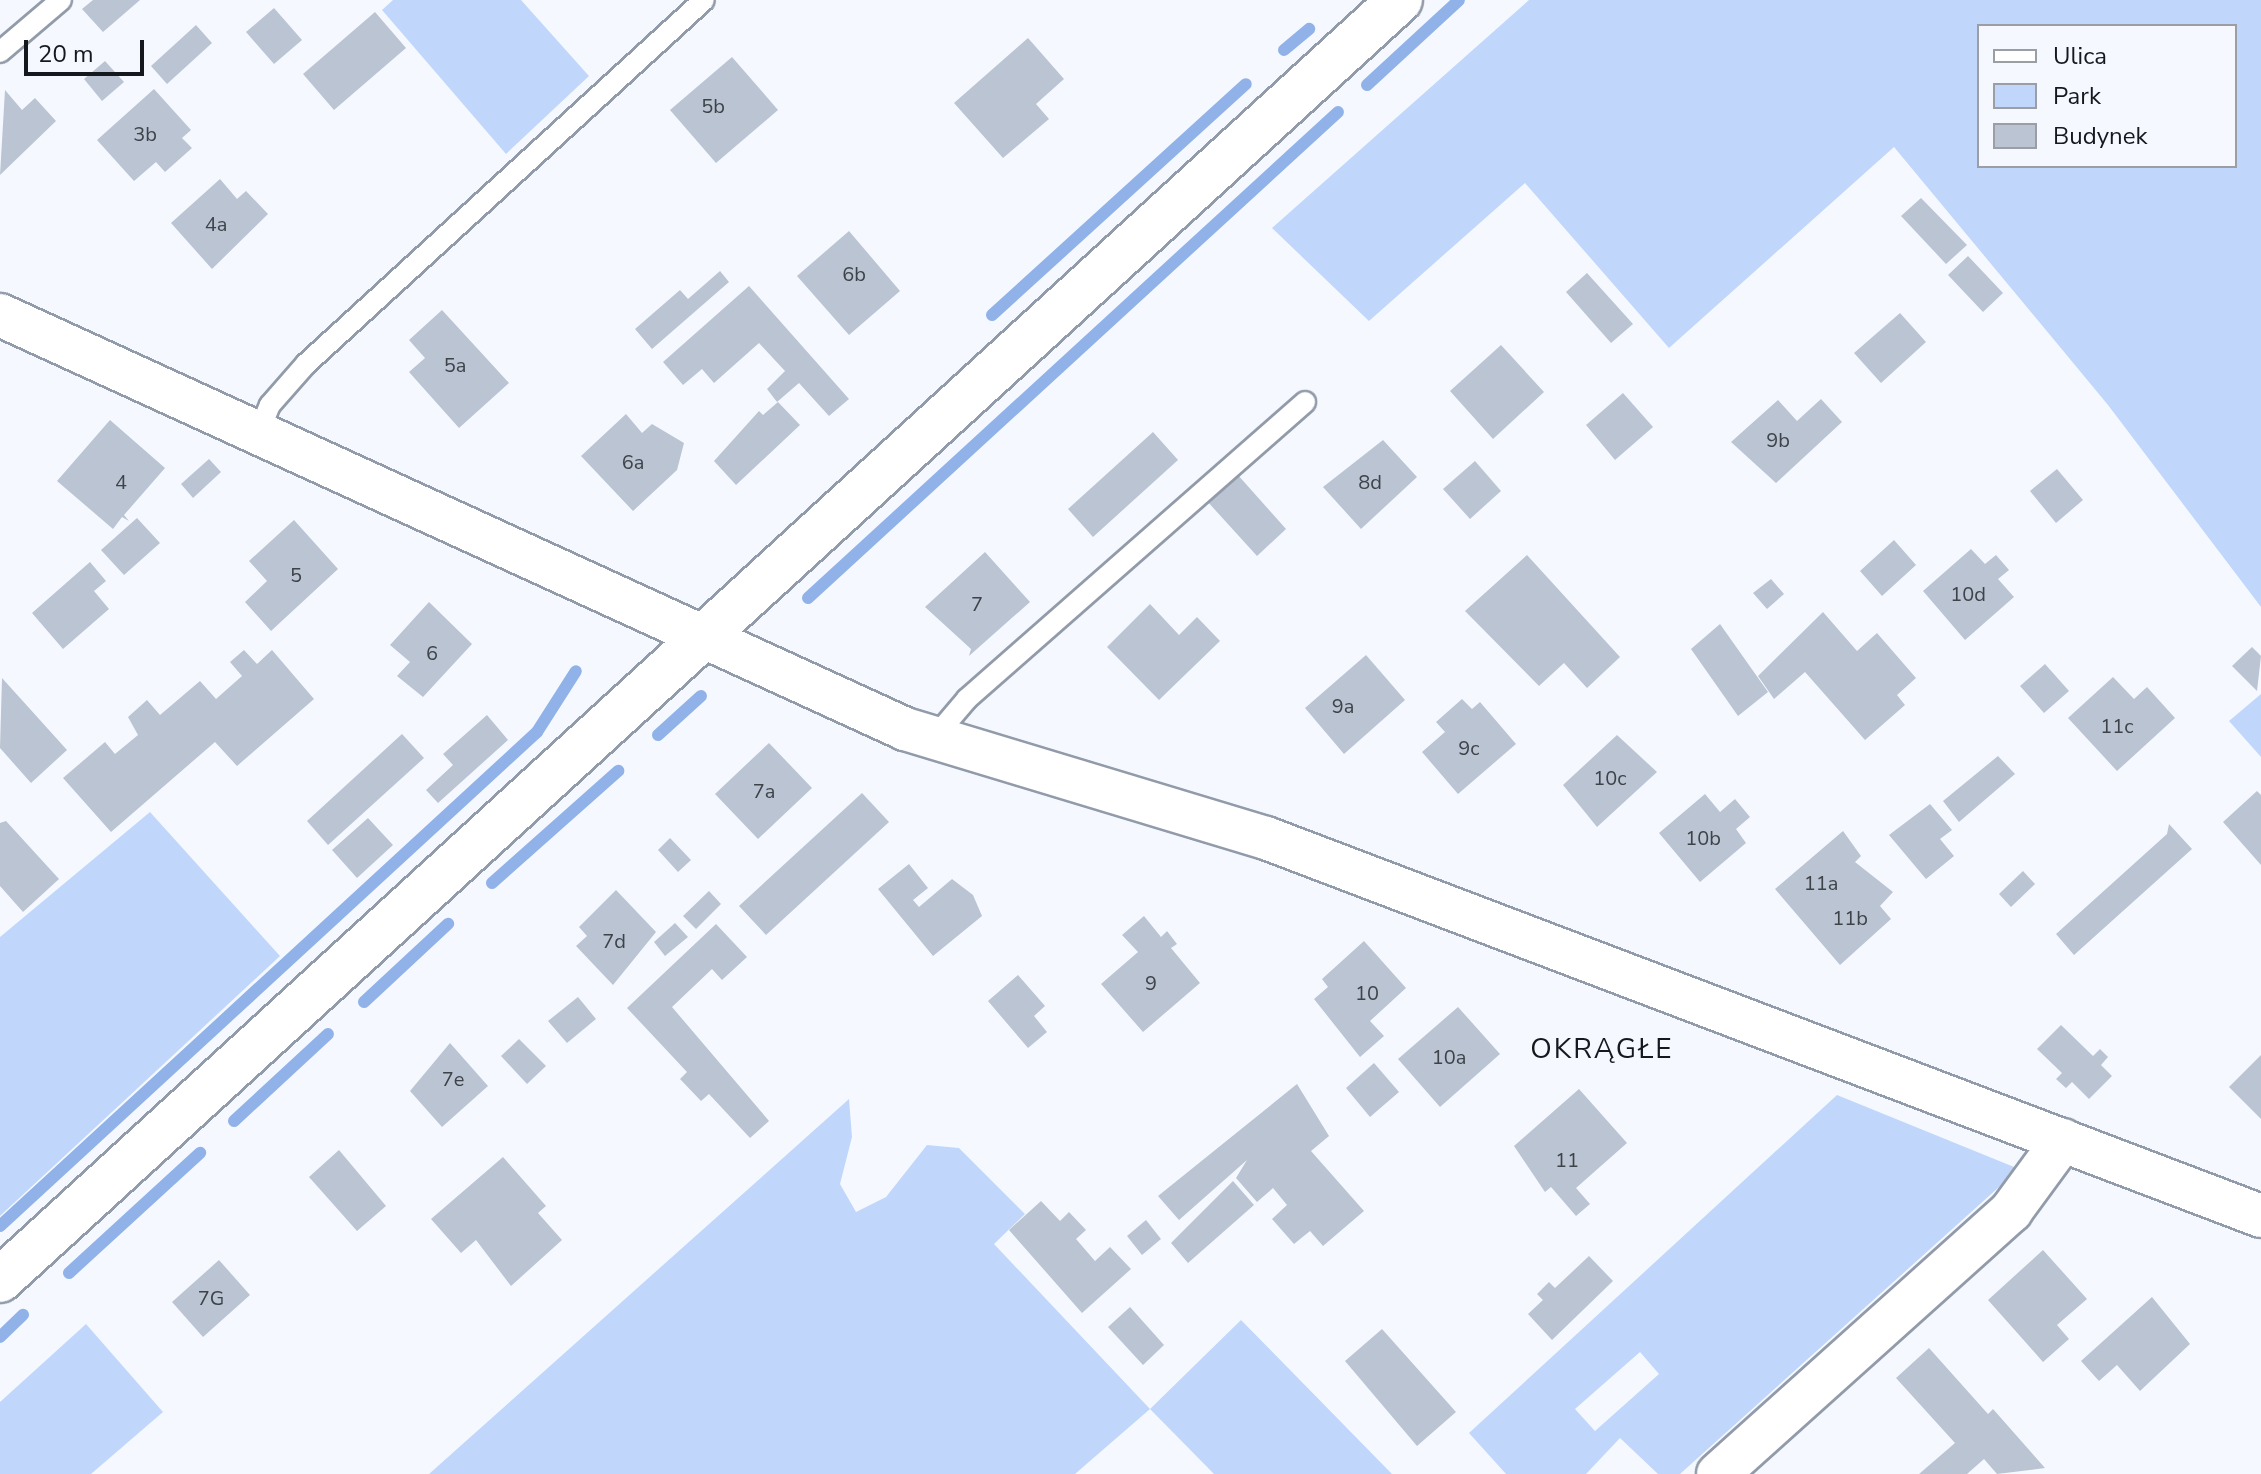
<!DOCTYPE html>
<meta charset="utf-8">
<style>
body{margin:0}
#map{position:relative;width:2261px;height:1474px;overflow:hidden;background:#f5f9ff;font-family:"Nunito Sans",sans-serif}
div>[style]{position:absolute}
.green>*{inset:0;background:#c0d7fb}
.stream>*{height:12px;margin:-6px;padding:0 6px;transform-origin:6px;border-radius:6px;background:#90b2e9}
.building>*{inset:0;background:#bac4d3}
.roads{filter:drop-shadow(2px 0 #929ba9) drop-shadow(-2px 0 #929ba9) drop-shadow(0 2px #929ba9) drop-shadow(0 -2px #929ba9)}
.service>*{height:20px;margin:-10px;padding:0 10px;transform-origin:10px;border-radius:10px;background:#fff}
.minor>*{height:42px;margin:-21px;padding:0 21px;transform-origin:21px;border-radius:21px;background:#fff}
.primary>*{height:44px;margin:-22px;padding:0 22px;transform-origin:22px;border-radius:22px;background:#fff}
span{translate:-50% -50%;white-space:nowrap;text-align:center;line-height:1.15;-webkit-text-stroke:6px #f5f9ff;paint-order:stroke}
.number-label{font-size:20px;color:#3e434a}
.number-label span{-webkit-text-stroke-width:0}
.quarter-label{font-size:28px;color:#15181d;letter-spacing:2px}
.legend{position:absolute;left:1977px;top:24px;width:260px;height:144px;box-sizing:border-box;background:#f5f9ff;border:2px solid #9b9fa5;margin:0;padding:10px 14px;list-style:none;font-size:24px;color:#15181d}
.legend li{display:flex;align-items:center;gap:16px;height:40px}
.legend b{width:40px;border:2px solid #9b9fa5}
.scale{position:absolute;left:24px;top:40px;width:120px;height:36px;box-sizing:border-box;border:4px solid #15181d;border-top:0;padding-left:10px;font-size:24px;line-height:28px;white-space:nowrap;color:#15181d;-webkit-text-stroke:6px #f5f9ff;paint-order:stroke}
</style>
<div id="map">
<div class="green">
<div style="clip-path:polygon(393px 0,521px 0,589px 76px,506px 154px,382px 10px)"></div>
<div style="clip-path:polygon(evenodd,1529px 0,2261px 0,2261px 607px,2108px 405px,1894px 147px,1669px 348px,1525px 183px,1369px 321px,1272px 228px,1529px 0,1979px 26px,2235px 26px,2235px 166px,1979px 166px,1979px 26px)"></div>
<div style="clip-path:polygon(2261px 694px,2261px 757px,2229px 721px)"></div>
<div style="clip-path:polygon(150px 812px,280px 956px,0 1216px,0 937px)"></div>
<div style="clip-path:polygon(evenodd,1837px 1095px,2019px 1169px,1680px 1474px,1658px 1474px,1620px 1438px,1586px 1474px,1506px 1474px,1469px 1433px,1837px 1095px,1640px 1352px,1659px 1374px,1595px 1431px,1575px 1409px,1640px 1352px)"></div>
<div style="clip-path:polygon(849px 1099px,852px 1137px,840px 1184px,856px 1212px,886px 1197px,927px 1145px,959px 1148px,1025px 1214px,994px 1244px,1150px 1409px,1241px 1320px,1392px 1474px,1214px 1474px,1150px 1409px,1075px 1474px,429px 1474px)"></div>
<div style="clip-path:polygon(86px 1324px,163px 1412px,91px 1474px,0 1474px,0 1402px)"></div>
</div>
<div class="stream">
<div style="left:1284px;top:50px;width:33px;rotate:-40deg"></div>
<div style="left:1367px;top:85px;width:125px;rotate:-42.7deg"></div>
<div style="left:992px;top:315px;width:343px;rotate:-42.3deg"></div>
<div style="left:808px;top:598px;width:719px;rotate:-42.52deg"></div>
<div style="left:658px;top:735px;width:58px;rotate:-42.2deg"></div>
<div style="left:492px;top:883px;width:169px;rotate:-41.6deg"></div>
<div style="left:364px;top:1002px;width:115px;rotate:-42.9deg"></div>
<div style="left:234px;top:1121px;width:128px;rotate:-42.8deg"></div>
<div style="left:0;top:1226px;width:730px;rotate:-42.61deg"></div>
<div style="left:537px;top:732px;width:72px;rotate:-57.4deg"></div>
<div style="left:69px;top:1273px;width:178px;rotate:-42.5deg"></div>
<div style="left:0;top:1337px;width:32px;rotate:-44deg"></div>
</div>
<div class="building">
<div style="clip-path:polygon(93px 0,140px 0,103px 32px,82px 9px)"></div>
<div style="clip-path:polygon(274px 8px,302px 40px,274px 64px,246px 32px)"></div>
<div style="clip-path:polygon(375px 12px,406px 48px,334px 110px,303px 74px)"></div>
<div style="clip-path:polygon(196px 25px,212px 43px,167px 84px,151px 66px)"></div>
<div style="clip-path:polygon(1028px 38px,1064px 79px,1036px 104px,1049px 119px,1003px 158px,954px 103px)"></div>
<div style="clip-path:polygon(732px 57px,778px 110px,716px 163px,670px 110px)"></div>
<div style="clip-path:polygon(105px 61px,124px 82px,102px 101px,84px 79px)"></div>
<div style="clip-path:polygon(154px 89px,191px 130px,182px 138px,192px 148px,165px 172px,156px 162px,134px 181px,97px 140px)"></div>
<div style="clip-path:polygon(5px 90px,22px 110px,35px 98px,56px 121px,0 175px)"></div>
<div style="clip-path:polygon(220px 179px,237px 199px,246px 191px,268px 214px,212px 269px,171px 223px)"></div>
<div style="clip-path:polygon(1921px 198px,1967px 245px,1946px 264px,1901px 216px)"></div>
<div style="clip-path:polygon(849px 231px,900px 291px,849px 335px,797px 276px)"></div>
<div style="clip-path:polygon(1968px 256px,2003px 293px,1983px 312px,1948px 275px)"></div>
<div style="clip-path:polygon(720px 271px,729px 282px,652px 349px,635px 329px,680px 290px,688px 299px)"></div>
<div style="clip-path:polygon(1587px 273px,1633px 324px,1611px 343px,1566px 292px)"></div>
<div style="clip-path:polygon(749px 286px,849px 399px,829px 416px,799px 383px,777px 402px,767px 389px,785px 371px,759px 343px,714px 383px,702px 369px,683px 385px,663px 362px)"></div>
<div style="clip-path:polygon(442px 310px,509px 383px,459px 428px,409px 372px,425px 358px,409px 340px)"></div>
<div style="clip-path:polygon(1900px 313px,1926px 342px,1881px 383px,1854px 353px)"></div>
<div style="clip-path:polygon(1501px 345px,1544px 392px,1493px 439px,1450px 391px)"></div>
<div style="clip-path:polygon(1623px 393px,1653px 427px,1615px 460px,1586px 425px)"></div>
<div style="clip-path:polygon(1821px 399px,1842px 422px,1776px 483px,1731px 442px,1778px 400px,1797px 421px)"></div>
<div style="clip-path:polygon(778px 402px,800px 425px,736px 485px,714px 461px,759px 411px,763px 415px)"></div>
<div style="clip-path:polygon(626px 414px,642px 433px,652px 424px,684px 443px,677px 470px,633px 511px,581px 456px)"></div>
<div style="clip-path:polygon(110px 420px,165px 468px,124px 515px,129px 521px,122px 517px,113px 529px,57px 481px)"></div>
<div style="clip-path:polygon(1153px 432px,1178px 460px,1093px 537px,1068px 509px)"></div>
<div style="clip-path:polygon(1383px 440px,1417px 477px,1361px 529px,1323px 487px)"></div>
<div style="clip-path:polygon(209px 459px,221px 472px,193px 498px,181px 484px)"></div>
<div style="clip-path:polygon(1475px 461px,1501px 491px,1470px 519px,1443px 489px)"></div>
<div style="clip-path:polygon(2057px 469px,2083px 500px,2056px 523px,2030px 491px)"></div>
<div style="clip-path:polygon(1237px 474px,1286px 529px,1257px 556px,1207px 501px)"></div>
<div style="clip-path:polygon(137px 518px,160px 543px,124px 575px,101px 550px)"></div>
<div style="clip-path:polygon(294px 520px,338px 569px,271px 631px,245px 602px,267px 581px,249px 561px)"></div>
<div style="clip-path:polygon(1894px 540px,1916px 565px,1882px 596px,1860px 571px)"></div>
<div style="clip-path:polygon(1971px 549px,1985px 564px,1996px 555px,2009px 570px,1998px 579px,2014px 597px,1965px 640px,1923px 591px)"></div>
<div style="clip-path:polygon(985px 552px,1030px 602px,969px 656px,971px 649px,925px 607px)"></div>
<div style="clip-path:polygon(1527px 555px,1620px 657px,1587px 688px,1564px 663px,1539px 686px,1465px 611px)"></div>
<div style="clip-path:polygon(90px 562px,106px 581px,94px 591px,109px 609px,63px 649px,32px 613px)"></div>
<div style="clip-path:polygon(1771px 579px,1784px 594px,1767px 609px,1753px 593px)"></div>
<div style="clip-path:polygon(429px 602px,472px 644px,423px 697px,397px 676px,410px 662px,390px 645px)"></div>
<div style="clip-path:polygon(1150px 604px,1179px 635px,1197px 617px,1220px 641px,1159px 700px,1107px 647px)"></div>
<div style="clip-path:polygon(1823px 612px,1857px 651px,1877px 633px,1916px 678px,1897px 695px,1905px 705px,1865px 740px,1805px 672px,1774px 699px,1758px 676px)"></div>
<div style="clip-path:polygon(1720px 624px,1768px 692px,1738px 716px,1691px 649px)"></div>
<div style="clip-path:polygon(2252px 647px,2261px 656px,2257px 691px,2232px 666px)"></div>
<div style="clip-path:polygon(244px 650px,257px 664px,272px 650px,314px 699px,237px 766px,215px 742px,111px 832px,63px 778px,105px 742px,115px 754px,138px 735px,128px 717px,147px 700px,160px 715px,200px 681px,216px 699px,242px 676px,230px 662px)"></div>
<div style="clip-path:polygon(1366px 655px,1405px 700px,1344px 754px,1305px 708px)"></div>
<div style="clip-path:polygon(2045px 664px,2069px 691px,2044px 713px,2020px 686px)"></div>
<div style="clip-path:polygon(2113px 677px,2134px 699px,2147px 687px,2175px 718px,2117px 771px,2068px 718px)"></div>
<div style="clip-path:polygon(2px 678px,67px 750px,31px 783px,0 748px)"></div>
<div style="clip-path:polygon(1462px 699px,1472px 709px,1480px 702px,1516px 744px,1458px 794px,1422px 752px,1445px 732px,1436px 722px)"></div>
<div style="clip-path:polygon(487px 715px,508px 740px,438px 803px,426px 790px,453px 765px,443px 754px)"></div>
<div style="clip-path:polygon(402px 734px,424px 758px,328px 845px,307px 821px)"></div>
<div style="clip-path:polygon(1617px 735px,1657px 772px,1597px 827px,1563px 785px)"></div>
<div style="clip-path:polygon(769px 743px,812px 788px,758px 839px,715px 794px)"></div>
<div style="clip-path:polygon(1998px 756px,2015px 774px,1959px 822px,1943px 801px)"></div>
<div style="clip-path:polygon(2257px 791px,2261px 795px,2261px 865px,2223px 822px)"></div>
<div style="clip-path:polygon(862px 793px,889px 822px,766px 935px,739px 906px)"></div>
<div style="clip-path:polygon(1705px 794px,1720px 812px,1735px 799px,1750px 817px,1736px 829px,1746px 843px,1700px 882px,1659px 833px)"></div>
<div style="clip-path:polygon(1930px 804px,1952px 830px,1940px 839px,1954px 856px,1926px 879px,1889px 835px)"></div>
<div style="clip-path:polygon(368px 818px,393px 845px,357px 878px,332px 850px)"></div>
<div style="clip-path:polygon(6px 821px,59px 879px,23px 912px,0 886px,0 823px)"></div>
<div style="clip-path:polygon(2169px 824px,2192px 849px,2074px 955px,2056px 934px,2167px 834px)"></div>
<div style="clip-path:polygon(1843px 831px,1861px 856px,1855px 862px,1893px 892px,1880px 906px,1891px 919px,1840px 965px,1775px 889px)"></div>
<div style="clip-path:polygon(670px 838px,691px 860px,678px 872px,658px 850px)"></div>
<div style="clip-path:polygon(909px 864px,928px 888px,913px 900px,919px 907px,952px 879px,973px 895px,982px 916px,933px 956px,878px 889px)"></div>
<div style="clip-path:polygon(2023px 871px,2035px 884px,2011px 907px,1999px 894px)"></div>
<div style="clip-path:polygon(616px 890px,656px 932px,613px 985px,576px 946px,587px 936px,579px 927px)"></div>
<div style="clip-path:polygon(709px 891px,721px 904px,696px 929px,683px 916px)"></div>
<div style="clip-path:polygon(1144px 916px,1161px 937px,1167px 931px,1177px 944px,1171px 948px,1200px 983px,1143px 1032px,1101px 984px,1138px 952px,1122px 935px)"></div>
<div style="clip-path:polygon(675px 923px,688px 937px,665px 956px,654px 942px)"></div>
<div style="clip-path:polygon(716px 924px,747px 957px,722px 980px,712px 969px,672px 1007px,769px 1121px,750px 1138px,709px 1094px,701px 1101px,680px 1079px,687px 1072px,627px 1008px)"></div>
<div style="clip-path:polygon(1364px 941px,1406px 988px,1370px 1021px,1384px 1036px,1360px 1057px,1314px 999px,1328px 987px,1322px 979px)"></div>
<div style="clip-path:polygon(1018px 975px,1045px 1006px,1034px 1016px,1047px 1032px,1028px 1048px,988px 1001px)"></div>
<div style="clip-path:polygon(578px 997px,596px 1019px,567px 1043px,548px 1021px)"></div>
<div style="clip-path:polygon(1458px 1007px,1500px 1054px,1440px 1107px,1398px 1059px)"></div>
<div style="clip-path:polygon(2061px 1025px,2093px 1056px,2100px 1049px,2108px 1057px,2101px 1065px,2112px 1076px,2089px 1099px,2072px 1082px,2066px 1088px,2056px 1079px,2062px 1073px,2037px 1049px)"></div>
<div style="clip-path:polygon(519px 1039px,546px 1066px,527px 1084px,501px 1056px)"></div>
<div style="clip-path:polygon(450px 1043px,488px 1086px,442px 1127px,410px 1091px)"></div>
<div style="clip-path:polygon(2261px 1055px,2261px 1119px,2229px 1087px)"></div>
<div style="clip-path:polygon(1374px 1063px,1399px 1092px,1370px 1117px,1346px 1088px)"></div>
<div style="clip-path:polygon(1297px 1084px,1329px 1136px,1311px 1151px,1364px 1211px,1323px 1246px,1310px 1231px,1294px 1244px,1272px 1219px,1287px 1205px,1273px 1188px,1257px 1202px,1236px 1178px,1247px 1160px,1179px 1220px,1158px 1196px)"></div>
<div style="clip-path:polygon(1579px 1089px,1627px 1143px,1576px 1188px,1590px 1204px,1576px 1216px,1551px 1187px,1545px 1192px,1514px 1146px)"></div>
<div style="clip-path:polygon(339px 1150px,386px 1206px,357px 1231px,309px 1177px)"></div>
<div style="clip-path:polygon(503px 1157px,546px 1206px,538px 1213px,562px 1240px,511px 1286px,476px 1240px,461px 1253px,431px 1219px)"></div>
<div style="clip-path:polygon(1233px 1181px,1254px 1205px,1188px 1263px,1171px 1243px)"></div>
<div style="clip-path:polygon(1041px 1201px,1060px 1221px,1069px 1212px,1086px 1230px,1076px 1239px,1095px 1261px,1110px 1247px,1131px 1269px,1082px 1313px,1009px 1230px)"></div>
<div style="clip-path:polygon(1146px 1220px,1161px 1239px,1142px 1255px,1127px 1236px)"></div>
<div style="clip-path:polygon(2043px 1250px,2087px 1299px,2057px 1325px,2069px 1339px,2043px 1362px,1988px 1300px)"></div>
<div style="clip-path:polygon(1589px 1256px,1613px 1281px,1552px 1340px,1528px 1314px,1543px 1300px,1537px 1294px,1549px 1282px,1555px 1288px)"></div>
<div style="clip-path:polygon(219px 1260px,250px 1295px,203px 1337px,172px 1302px)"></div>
<div style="clip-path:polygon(2152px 1297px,2190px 1344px,2140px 1391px,2117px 1365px,2099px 1381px,2081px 1361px)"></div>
<div style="clip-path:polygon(1130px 1307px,1164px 1345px,1143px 1365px,1108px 1327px)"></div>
<div style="clip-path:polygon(1382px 1329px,1456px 1412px,1417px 1446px,1345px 1361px)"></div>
<div style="clip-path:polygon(1929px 1348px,1988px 1414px,1993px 1409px,2045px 1468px,1997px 1474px,1984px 1459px,1967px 1474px,1919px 1474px,1955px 1443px,1896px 1378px)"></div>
</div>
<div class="roads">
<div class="service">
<div style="left:0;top:52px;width:80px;rotate:-40.4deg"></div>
<div style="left:259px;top:432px;width:29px;rotate:-68deg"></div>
<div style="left:270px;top:405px;width:55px;rotate:-48.7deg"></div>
<div style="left:306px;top:364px;width:539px;rotate:-42.45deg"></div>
<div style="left:933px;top:739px;width:52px;rotate:-49.6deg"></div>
<div style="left:967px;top:699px;width:450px;rotate:-41.3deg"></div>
</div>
<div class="minor">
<div style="left:0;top:315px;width:995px;rotate:24.58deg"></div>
<div style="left:905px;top:729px;width:377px;rotate:16.8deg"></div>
<div style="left:1266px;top:838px;width:1064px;rotate:20.8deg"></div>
<div style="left:1718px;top:1474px;width:394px;rotate:-41.9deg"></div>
<div style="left:2011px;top:1211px;width:88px;rotate:-53.8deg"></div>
</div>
<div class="primary">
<div style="left:0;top:1280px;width:1897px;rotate:-42.44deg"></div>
</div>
</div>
<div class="number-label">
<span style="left:713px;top:106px">5b</span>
<span style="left:145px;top:134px">3b</span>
<span style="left:216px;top:224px">4a</span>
<span style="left:854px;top:274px">6b</span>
<span style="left:455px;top:365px">5a</span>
<span style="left:1778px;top:440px">9b</span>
<span style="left:633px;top:462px">6a</span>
<span style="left:121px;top:482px">4</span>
<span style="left:1370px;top:482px">8d</span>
<span style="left:296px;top:575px">5</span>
<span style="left:1968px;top:594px">10d</span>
<span style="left:977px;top:604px">7</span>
<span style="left:432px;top:653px">6</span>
<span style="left:1343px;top:706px">9a</span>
<span style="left:2117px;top:726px">11c</span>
<span style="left:1469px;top:748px">9c</span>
<span style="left:1610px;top:778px">10c</span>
<span style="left:764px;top:791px">7a</span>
<span style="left:1703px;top:838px">10b</span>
<span style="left:1821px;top:883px">11a</span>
<span style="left:1850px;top:918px">11b</span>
<span style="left:614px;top:941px">7d</span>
<span style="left:1151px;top:983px">9</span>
<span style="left:1367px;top:993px">10</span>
<span style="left:1449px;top:1057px">10a</span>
<span style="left:453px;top:1079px">7e</span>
<span style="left:1567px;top:1160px">11</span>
<span style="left:211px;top:1298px">7G</span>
</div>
<div class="quarter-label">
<span style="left:1602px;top:1049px">OKRĄGŁE</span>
</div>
<ul class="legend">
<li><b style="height:10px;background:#fff"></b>Ulica</li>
<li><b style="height:22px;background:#c0d7fb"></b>Park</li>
<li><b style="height:22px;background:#bac4d3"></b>Budynek</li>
</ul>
<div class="scale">20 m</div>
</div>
